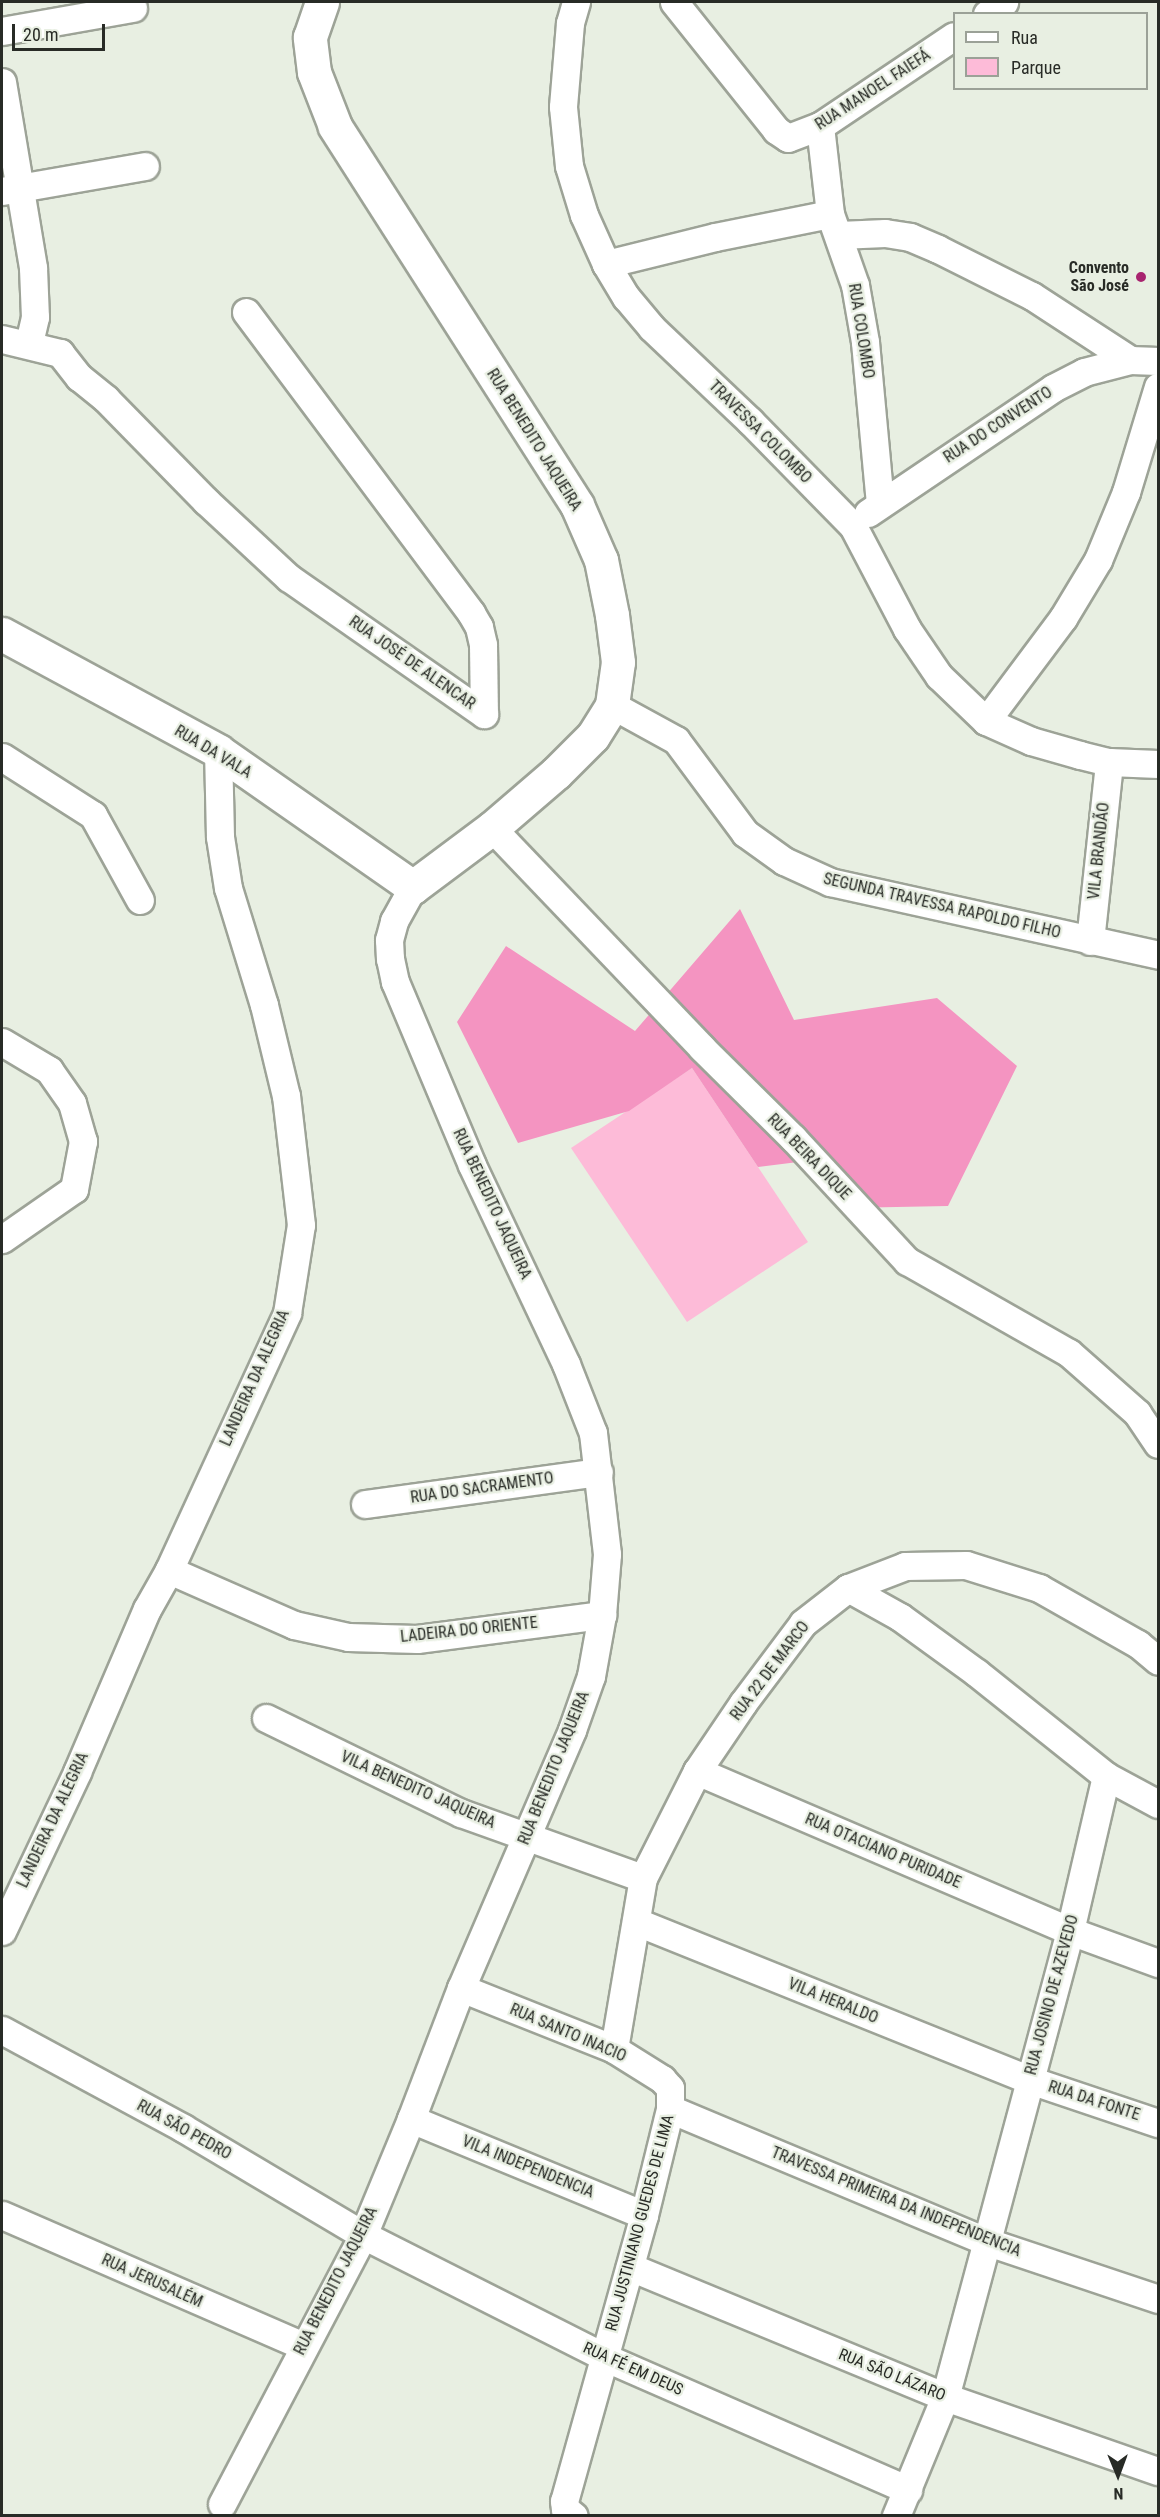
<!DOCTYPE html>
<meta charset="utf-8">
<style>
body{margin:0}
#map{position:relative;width:1160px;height:2517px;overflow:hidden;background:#e8efe2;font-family:"Roboto Condensed",sans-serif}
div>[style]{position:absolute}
.green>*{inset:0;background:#fdbbd8}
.forest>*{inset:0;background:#f494c1}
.roads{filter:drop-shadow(2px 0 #9da397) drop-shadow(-2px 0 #9da397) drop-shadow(0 2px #9da397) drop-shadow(0 -2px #9da397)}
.minor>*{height:27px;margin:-13.5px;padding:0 13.5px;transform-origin:13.5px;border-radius:13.5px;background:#fff}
.tertiary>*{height:33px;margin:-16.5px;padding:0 16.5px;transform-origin:16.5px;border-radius:16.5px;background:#fff}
.dots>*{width:16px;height:16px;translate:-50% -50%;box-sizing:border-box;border:3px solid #e8efe2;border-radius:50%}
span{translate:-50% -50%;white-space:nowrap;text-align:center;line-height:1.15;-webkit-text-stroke:4.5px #e8efe2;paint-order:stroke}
.street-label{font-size:16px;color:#282b26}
.poi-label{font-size:16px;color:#282b26;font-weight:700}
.right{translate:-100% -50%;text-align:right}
.frame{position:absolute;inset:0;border:3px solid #282b26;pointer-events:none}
.legend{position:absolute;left:953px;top:12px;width:195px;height:78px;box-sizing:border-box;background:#e8efe2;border:2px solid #9ba197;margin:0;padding:8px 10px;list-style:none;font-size:18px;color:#282b26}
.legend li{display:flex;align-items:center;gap:12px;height:30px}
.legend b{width:30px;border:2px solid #9ba197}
.north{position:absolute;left:1088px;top:2445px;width:60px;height:60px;-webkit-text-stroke:4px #e8efe2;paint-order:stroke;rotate:179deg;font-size:16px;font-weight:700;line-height:24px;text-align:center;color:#282b26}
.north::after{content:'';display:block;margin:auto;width:21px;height:27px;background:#282b26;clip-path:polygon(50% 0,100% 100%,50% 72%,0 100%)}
.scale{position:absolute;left:12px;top:24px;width:93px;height:27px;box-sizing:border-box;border:3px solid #282b26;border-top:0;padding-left:8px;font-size:18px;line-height:21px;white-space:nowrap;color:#282b26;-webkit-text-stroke:4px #e8efe2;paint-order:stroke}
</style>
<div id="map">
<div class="green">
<div style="clip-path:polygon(692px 1068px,808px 1242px,687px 1322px,571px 1148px)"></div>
</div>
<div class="forest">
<div style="clip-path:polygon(740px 909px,794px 1020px,937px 998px,1017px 1066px,948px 1206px,845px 1208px,806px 1161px,758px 1167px,692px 1068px,629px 1111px,518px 1143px,457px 1022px,506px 946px,635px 1031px)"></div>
</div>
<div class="roads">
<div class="minor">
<div style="left:576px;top:2px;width:22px;rotate:106deg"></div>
<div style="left:570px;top:23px;width:84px;rotate:94.8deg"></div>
<div style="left:563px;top:107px;width:59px;rotate:84.2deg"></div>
<div style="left:569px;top:166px;width:51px;rotate:73deg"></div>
<div style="left:584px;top:215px;width:54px;rotate:65.8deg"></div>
<div style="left:606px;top:264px;width:39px;rotate:59deg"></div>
<div style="left:626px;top:297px;width:40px;rotate:50deg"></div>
<div style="left:652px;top:328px;width:135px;rotate:43.5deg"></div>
<div style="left:750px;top:421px;width:147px;rotate:45.6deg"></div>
<div style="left:853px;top:526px;width:116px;rotate:62.3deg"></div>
<div style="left:907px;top:629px;width:57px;rotate:55.8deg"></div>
<div style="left:939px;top:676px;width:65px;rotate:43.8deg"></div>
<div style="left:986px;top:721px;width:49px;rotate:24deg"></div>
<div style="left:1031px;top:741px;width:51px;rotate:15.9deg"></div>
<div style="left:1080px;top:755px;width:30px;rotate:14deg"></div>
<div style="left:1109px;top:762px;width:49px;rotate:2.3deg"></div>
<div style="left:674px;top:2px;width:164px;rotate:51.4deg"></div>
<div style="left:776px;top:130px;width:14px;rotate:34deg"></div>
<div style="left:788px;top:138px;width:34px;rotate:-21deg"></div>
<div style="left:820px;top:126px;width:161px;rotate:-33.9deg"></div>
<div style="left:987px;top:14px;width:21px;rotate:-35deg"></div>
<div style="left:2px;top:31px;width:133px;rotate:-10deg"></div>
<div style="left:2px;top:82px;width:189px;rotate:80.5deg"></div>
<div style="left:33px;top:268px;width:49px;rotate:87.7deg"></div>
<div style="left:35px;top:317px;width:28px;rotate:103deg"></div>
<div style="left:820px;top:126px;width:89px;rotate:83.5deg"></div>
<div style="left:830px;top:214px;width:75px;rotate:70.6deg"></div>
<div style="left:855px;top:285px;width:58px;rotate:80deg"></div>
<div style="left:865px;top:342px;width:162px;rotate:84.7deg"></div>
<div style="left:2px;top:191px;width:145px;rotate:-9.9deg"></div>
<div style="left:839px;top:235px;width:46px;rotate:-2.5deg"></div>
<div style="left:885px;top:233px;width:25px;rotate:9deg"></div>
<div style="left:910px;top:237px;width:30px;rotate:23deg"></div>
<div style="left:938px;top:249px;width:105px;rotate:26.6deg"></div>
<div style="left:1032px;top:296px;width:117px;rotate:33.1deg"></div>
<div style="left:606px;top:264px;width:112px;rotate:-13.9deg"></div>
<div style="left:715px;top:237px;width:117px;rotate:-11.3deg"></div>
<div style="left:246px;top:312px;width:376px;rotate:53.2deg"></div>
<div style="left:471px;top:613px;width:16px;rotate:60deg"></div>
<div style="left:479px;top:627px;width:18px;rotate:77deg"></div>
<div style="left:483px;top:645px;width:69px;rotate:89.2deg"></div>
<div style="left:2px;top:339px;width:60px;rotate:13.6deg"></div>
<div style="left:60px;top:353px;width:31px;rotate:52deg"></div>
<div style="left:79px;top:377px;width:35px;rotate:39deg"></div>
<div style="left:106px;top:399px;width:143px;rotate:45.6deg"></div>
<div style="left:206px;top:501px;width:113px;rotate:42.9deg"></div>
<div style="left:289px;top:578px;width:238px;rotate:34.9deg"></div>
<div style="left:868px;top:513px;width:223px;rotate:-34deg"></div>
<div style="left:1053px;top:388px;width:35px;rotate:-27deg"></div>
<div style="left:1084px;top:372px;width:48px;rotate:-14.6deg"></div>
<div style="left:1130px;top:360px;width:28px;rotate:2deg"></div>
<div style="left:612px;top:705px;width:73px;rotate:28.7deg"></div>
<div style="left:676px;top:740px;width:116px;rotate:53.4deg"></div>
<div style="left:745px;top:833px;width:48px;rotate:35.7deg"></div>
<div style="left:784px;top:861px;width:51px;rotate:24.5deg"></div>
<div style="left:830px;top:882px;width:336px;rotate:12.5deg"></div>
<div style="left:986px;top:721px;width:129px;rotate:-53.2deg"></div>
<div style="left:1063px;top:618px;width:68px;rotate:-58.9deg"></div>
<div style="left:1098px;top:560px;width:74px;rotate:-67.6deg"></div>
<div style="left:1126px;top:492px;width:110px;rotate:-73.1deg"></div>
<div style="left:2px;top:757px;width:108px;rotate:32.5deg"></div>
<div style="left:93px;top:815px;width:97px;rotate:61.1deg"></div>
<div style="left:492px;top:828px;width:304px;rotate:46.3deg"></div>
<div style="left:702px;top:1048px;width:128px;rotate:44.7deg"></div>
<div style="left:793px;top:1138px;width:168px;rotate:47.2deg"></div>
<div style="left:907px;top:1261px;width:186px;rotate:29.6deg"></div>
<div style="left:1069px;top:1353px;width:91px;rotate:41.4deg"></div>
<div style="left:1137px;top:1413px;width:37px;rotate:56deg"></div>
<div style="left:1090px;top:941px;width:180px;rotate:-83.9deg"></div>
<div style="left:2px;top:1042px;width:55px;rotate:30.8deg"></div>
<div style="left:49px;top:1070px;width:40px;rotate:55.1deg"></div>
<div style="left:72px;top:1103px;width:40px;rotate:74deg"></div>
<div style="left:83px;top:1141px;width:49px;rotate:100.6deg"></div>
<div style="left:74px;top:1189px;width:88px;rotate:145.2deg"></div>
<div style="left:365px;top:1504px;width:236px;rotate:-7.8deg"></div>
<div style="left:169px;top:1570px;width:137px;rotate:23.7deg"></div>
<div style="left:294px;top:1625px;width:55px;rotate:12.5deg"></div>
<div style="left:348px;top:1637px;width:69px;rotate:1.7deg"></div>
<div style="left:417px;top:1639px;width:187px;rotate:-7.4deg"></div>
<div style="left:848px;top:1588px;width:60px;rotate:29.1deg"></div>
<div style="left:900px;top:1617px;width:95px;rotate:36deg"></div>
<div style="left:977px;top:1673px;width:165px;rotate:38.6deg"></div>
<div style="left:1106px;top:1776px;width:159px;rotate:103.1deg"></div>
<div style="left:1070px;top:1931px;width:482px;rotate:105deg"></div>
<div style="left:945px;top:2397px;width:129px;rotate:112.4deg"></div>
<div style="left:266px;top:1718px;width:217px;rotate:26deg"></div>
<div style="left:461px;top:1813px;width:193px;rotate:19.7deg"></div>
<div style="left:697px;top:1771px;width:406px;rotate:23.2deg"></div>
<div style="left:1070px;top:1931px;width:94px;rotate:20deg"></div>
<div style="left:1106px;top:1776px;width:59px;rotate:28.3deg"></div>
<div style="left:637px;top:1922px;width:424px;rotate:21.9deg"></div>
<div style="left:1030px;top:2080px;width:135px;rotate:18.6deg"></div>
<div style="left:2px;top:1931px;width:176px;rotate:-64.7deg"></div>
<div style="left:77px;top:1772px;width:177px;rotate:-66.8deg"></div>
<div style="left:147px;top:1609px;width:45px;rotate:-60.6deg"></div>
<div style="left:169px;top:1570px;width:283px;rotate:-65.3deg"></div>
<div style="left:287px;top:1313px;width:89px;rotate:-81deg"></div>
<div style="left:301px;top:1225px;width:130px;rotate:-96.6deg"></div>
<div style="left:286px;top:1096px;width:94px;rotate:-103.6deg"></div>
<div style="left:264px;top:1005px;width:122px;rotate:-107.1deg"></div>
<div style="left:228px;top:888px;width:52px;rotate:-98.9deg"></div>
<div style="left:220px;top:837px;width:86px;rotate:-91.3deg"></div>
<div style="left:461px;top:1988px;width:165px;rotate:21.7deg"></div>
<div style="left:614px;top:2049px;width:57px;rotate:32deg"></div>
<div style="left:662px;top:2079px;width:12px;rotate:48deg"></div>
<div style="left:670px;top:2088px;width:21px;rotate:90deg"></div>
<div style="left:670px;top:2109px;width:109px;rotate:103.8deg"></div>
<div style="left:644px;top:2215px;width:297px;rotate:105.6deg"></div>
<div style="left:564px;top:2501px;width:8px;rotate:83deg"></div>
<div style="left:565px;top:2509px;width:11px;rotate:38deg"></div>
<div style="left:2px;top:2030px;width:206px;rotate:28.4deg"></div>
<div style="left:183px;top:2128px;width:209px;rotate:30.7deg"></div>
<div style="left:363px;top:2235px;width:270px;rotate:26.8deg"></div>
<div style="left:604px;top:2357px;width:332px;rotate:23.6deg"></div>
<div style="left:614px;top:2049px;width:173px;rotate:-80.4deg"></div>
<div style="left:643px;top:1878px;width:120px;rotate:-63.2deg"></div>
<div style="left:697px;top:1771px;width:82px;rotate:-55.9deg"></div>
<div style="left:743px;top:1703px;width:100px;rotate:-53.1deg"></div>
<div style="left:803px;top:1623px;width:57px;rotate:-37.9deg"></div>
<div style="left:848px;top:1588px;width:61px;rotate:-21.1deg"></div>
<div style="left:905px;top:1566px;width:61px;rotate:-0.9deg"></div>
<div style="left:966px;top:1565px;width:77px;rotate:17.5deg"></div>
<div style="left:1039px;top:1588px;width:114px;rotate:29.5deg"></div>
<div style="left:1138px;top:1644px;width:26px;rotate:40deg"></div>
<div style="left:670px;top:2109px;width:345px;rotate:22.7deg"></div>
<div style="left:988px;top:2242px;width:179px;rotate:18.5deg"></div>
<div style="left:411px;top:2119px;width:252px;rotate:22.4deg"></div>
<div style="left:2px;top:2215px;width:328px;rotate:23.5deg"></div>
<div style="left:630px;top:2267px;width:341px;rotate:22.4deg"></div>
<div style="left:945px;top:2397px;width:225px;rotate:19.2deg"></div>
<div style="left:222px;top:2504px;width:304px;rotate:-62.3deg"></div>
<div style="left:363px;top:2235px;width:126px;rotate:-67.5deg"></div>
<div style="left:411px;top:2119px;width:140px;rotate:-69.1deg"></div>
<div style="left:461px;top:1988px;width:281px;rotate:-66.7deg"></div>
<div style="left:572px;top:1730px;width:57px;rotate:-70.6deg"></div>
<div style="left:591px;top:1676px;width:62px;rotate:-79.8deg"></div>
<div style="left:602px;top:1615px;width:61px;rotate:-85.3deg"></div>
<div style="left:607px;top:1554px;width:122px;rotate:-96.6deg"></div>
<div style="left:593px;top:1433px;width:74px;rotate:-111.4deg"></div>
<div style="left:566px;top:1364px;width:220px;rotate:-115.3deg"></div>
<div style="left:472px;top:1165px;width:199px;rotate:-112.8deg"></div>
<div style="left:395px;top:982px;width:24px;rotate:-102deg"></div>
<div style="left:390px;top:959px;width:19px;rotate:-93deg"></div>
<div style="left:389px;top:940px;width:20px;rotate:-75deg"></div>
<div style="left:394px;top:921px;width:39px;rotate:-61deg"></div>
</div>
<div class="tertiary">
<div style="left:2px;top:634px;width:246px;rotate:28.4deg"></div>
<div style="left:218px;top:751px;width:238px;rotate:34.9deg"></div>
<div style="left:413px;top:887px;width:99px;rotate:-36.8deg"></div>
<div style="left:492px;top:828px;width:84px;rotate:-40.7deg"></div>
<div style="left:556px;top:773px;width:52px;rotate:-45deg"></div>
<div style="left:593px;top:736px;width:36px;rotate:-58deg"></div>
<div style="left:612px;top:705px;width:43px;rotate:-82.1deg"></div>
<div style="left:618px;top:662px;width:47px;rotate:-97.3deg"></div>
<div style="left:612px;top:615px;width:56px;rotate:-101.3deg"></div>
<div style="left:601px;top:560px;width:60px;rotate:-113.6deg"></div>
<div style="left:577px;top:505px;width:450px;rotate:-122.6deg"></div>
<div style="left:335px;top:126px;width:58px;rotate:-111.3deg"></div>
<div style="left:314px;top:72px;width:35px;rotate:-97deg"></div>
<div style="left:310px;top:37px;width:37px;rotate:-71deg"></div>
</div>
</div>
<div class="dots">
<div style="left:1141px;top:277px;background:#a8246f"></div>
</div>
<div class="street-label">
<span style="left:873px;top:90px;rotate:-33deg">RUA MANOEL FAIEFÁ</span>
<span style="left:861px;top:331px;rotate:81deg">RUA COLOMBO</span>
<span style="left:998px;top:425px;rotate:-33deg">RUA DO CONVENTO</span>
<span style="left:760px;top:432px;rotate:45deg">TRAVESSA COLOMBO</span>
<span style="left:534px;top:440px;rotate:58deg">RUA BENEDITO JAQUEIRA</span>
<span style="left:412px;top:663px;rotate:35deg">RUA JOSÉ DE ALENCAR</span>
<span style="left:213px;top:752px;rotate:31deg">RUA DA VALA</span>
<span style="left:1099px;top:851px;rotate:-84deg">VILA BRANDÃO</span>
<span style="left:942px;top:906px;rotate:13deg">SEGUNDA TRAVESSA RAPOLDO FILHO</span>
<span style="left:809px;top:1157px;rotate:46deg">RUA BEIRA DIQUE</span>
<span style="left:492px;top:1204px;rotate:65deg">RUA BENEDITO JAQUEIRA</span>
<span style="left:255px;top:1378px;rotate:-66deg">LANDEIRA DA ALEGRIA</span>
<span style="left:482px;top:1488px;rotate:-8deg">RUA DO SACRAMENTO</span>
<span style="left:469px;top:1630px;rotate:-6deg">LADEIRA DO ORIENTE</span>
<span style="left:770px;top:1671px;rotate:-53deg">RUA 22 DE MARCO</span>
<span style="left:554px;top:1768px;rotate:-68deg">RUA BENEDITO JAQUEIRA</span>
<span style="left:418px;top:1790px;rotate:24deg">VILA BENEDITO JAQUEIRA</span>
<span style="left:53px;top:1820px;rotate:-65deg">LANDEIRA DA ALEGRIA</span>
<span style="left:883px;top:1851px;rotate:23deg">RUA OTACIANO PURIDADE</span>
<span style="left:1052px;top:1995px;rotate:-75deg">RUA JOSINO DE AZEVEDO</span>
<span style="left:833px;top:2001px;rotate:22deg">VILA HERALDO</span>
<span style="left:568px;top:2033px;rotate:23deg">RUA SANTO INACIO</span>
<span style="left:1094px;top:2101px;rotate:18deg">RUA DA FONTE</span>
<span style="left:184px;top:2130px;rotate:29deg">RUA SÃO PEDRO</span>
<span style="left:528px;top:2167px;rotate:22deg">VILA INDEPENDENCIA</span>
<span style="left:896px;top:2202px;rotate:22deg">TRAVESSA PRIMEIRA DA INDEPENDENCIA</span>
<span style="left:640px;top:2223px;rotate:-75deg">RUA JUSTINIANO GUEDES DE LIMA</span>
<span style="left:152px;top:2281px;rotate:24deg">RUA JERUSALÉM</span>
<span style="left:336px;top:2281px;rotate:-63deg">RUA BENEDITO JAQUEIRA</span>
<span style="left:633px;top:2369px;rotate:24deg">RUA FÉ EM DEUS</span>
<span style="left:892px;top:2375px;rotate:22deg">RUA SÃO LÁZARO</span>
</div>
<div class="poi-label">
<span class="right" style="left:1129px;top:277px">Convento<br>São José</span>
</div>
<div class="frame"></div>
<ul class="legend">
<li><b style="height:8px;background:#fff"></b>Rua</li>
<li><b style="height:16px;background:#fdbbd8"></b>Parque</li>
</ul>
<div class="north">N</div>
<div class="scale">20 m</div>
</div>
